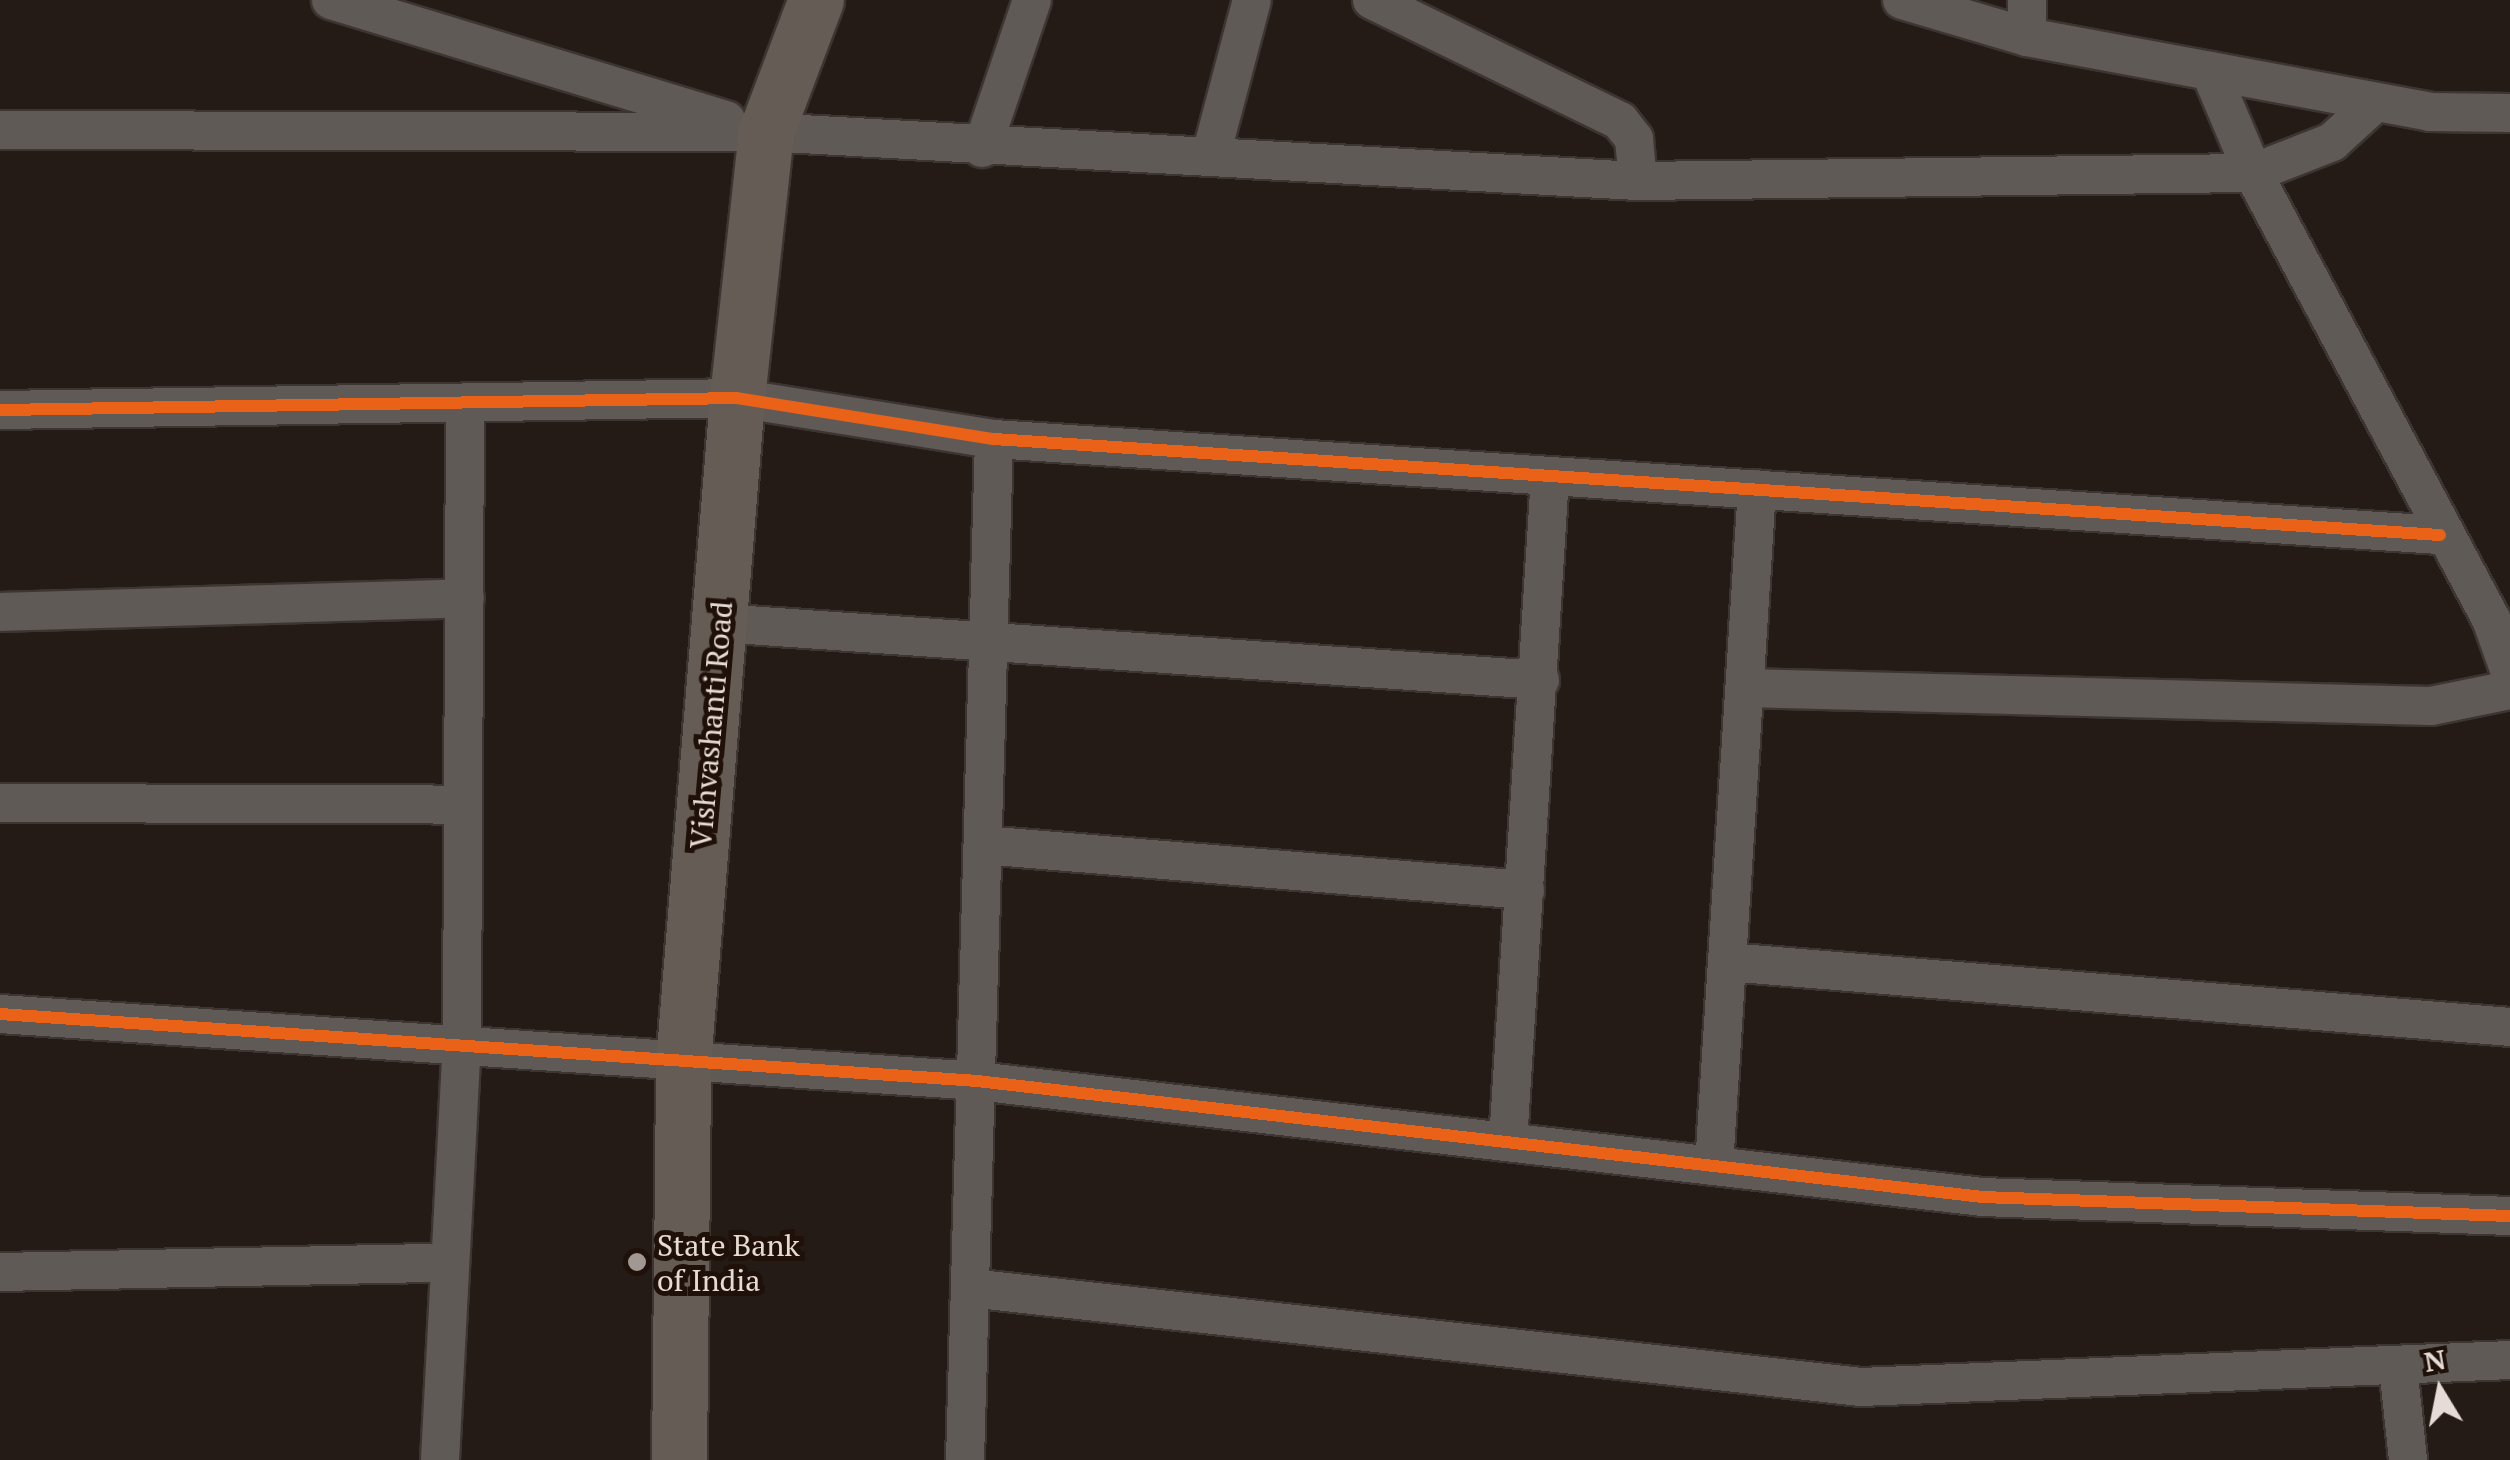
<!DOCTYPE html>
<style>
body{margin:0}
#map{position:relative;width:2510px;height:1460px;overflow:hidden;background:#241b17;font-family:"PT Serif",serif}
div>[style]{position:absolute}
.roads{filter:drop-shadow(2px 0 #3c3532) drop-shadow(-2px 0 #3c3532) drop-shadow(0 2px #3c3532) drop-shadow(0 -2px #3c3532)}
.street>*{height:38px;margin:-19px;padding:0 19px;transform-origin:19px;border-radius:19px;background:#605a56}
.secondary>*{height:55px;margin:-27.5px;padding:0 27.5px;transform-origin:27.5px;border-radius:27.5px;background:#655c56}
.cycleway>*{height:12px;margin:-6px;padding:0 6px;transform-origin:6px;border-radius:6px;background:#ea6118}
.dots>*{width:28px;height:28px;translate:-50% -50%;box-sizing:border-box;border:5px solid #1f1109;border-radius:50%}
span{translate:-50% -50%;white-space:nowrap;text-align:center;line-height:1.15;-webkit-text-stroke:10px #1f1109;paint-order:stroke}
.street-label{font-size:30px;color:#e6dbd6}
.poi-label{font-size:30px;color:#e6dbd6}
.left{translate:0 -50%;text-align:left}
.north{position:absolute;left:2390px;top:1340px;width:100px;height:100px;-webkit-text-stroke:8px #1f1109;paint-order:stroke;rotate:350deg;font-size:28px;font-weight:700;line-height:40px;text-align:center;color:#e6dbd6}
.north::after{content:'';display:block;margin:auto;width:35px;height:45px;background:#e6dbd6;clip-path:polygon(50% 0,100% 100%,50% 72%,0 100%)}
</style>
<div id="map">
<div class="roads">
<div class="street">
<div style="left:331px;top:0;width:413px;rotate:16.9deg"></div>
<div style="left:1372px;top:0;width:276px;rotate:26deg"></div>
<div style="left:1620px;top:121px;width:23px;rotate:52deg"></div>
<div style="left:1634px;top:139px;width:42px;rotate:84.6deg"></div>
<div style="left:1902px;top:0;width:130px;rotate:16.5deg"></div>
<div style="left:2027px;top:37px;width:410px;rotate:10.5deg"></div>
<div style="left:2430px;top:112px;width:80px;rotate:0.7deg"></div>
<div style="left:2027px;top:37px;width:37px;rotate:-90deg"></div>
<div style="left:2210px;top:71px;width:111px;rotate:67.1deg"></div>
<div style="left:2253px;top:173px;width:506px;rotate:61.91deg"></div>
<div style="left:2491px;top:619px;width:56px;rotate:70.3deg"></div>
<div style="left:0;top:130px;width:766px;rotate:0.15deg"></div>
<div style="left:766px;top:132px;width:873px;rotate:3.22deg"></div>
<div style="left:1638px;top:181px;width:615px;rotate:-0.75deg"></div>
<div style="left:2253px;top:173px;width:85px;rotate:-21.4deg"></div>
<div style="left:2332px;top:142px;width:59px;rotate:-42.3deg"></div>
<div style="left:982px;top:148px;width:156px;rotate:-71.3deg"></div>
<div style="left:1211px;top:155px;width:160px;rotate:-75.2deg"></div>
<div style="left:0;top:410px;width:737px;rotate:-0.93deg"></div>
<div style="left:737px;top:398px;width:260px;rotate:9.1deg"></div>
<div style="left:994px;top:439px;width:1449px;rotate:3.8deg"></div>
<div style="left:0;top:612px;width:465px;rotate:-1.7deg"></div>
<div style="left:719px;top:623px;width:823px;rotate:3.97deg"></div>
<div style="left:1746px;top:688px;width:685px;rotate:1.51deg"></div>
<div style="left:2431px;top:706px;width:81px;rotate:-11.4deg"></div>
<div style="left:0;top:803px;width:463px;rotate:0.2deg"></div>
<div style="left:983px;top:845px;width:544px;rotate:4.75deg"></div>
<div style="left:1728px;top:962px;width:785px;rotate:4.75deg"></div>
<div style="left:0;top:1014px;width:979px;rotate:3.92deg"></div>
<div style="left:977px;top:1081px;width:1012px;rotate:6.58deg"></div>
<div style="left:1982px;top:1197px;width:528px;rotate:2.06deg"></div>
<div style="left:1508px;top:1142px;width:666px;rotate:-86.39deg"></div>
<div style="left:1714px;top:1166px;width:678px;rotate:-86.37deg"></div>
<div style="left:0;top:1272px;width:444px;rotate:-1.2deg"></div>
<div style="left:970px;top:1288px;width:896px;rotate:6.34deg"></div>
<div style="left:1861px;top:1387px;width:650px;rotate:-2.38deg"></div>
<div style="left:2398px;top:1366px;width:95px;rotate:83.9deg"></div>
<div style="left:440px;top:1460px;width:422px;rotate:-87deg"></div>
<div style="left:462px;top:1039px;width:635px;rotate:-89.73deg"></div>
<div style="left:965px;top:1460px;width:1021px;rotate:-88.37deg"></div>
</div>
<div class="secondary">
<div style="left:679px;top:1460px;width:397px;rotate:-89.4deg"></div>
<div style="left:683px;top:1063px;width:667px;rotate:-85.36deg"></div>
<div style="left:737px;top:398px;width:268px;rotate:-83.8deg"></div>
<div style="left:766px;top:132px;width:141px;rotate:-69.3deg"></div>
</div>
</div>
<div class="cycleway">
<div style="left:0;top:410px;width:737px;rotate:-0.93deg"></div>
<div style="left:737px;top:398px;width:260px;rotate:9.1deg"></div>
<div style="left:994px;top:439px;width:1449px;rotate:3.8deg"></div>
<div style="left:0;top:1014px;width:979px;rotate:3.92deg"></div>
<div style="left:977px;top:1081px;width:1012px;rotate:6.58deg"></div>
<div style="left:1982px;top:1197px;width:528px;rotate:2.06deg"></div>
</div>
<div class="dots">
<div style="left:637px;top:1262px;background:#a29893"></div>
</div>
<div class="street-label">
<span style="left:711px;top:725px;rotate:-85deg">Vishvashanti Road</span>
</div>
<div class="poi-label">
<span class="left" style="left:657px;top:1262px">State Bank<br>of India</span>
</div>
<div class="north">N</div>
</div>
